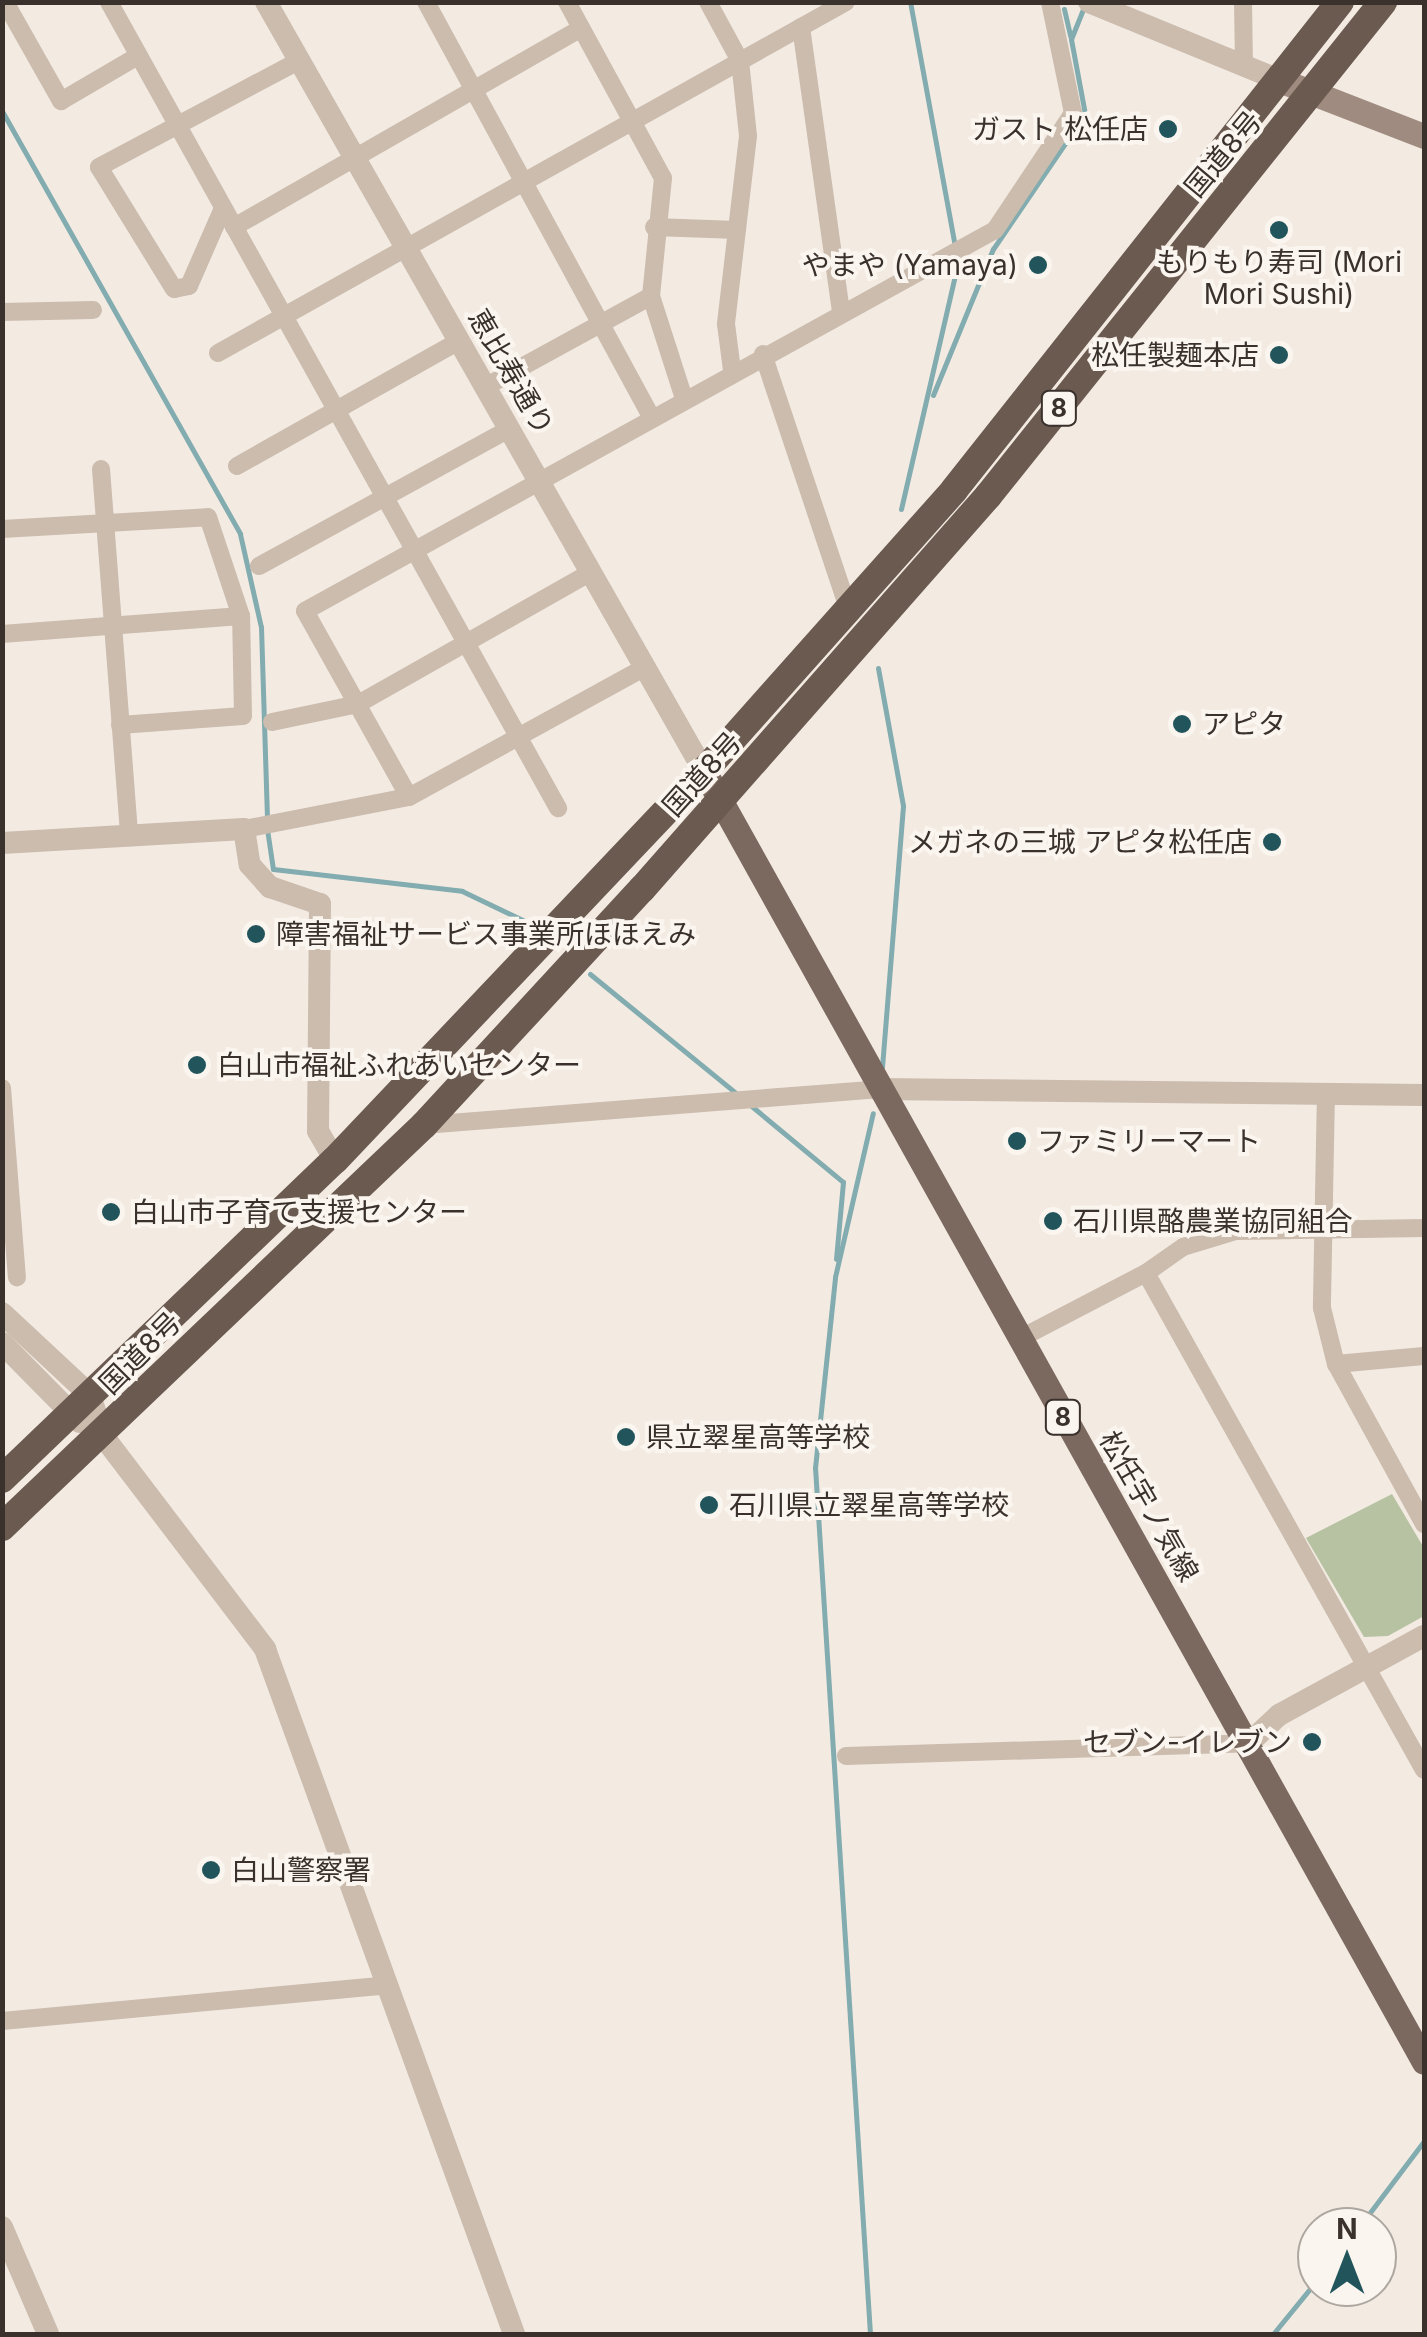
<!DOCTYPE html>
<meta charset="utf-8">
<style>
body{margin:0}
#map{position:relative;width:1427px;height:2337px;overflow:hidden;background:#f3ebe2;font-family:Inter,"Noto Sans JP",sans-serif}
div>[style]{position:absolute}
.green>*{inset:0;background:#b6c2a2}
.stream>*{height:5px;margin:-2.5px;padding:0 2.5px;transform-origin:2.5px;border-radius:2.5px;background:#82acaf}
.minor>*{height:18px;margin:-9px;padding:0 9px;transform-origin:9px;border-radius:9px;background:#cbbcae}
.tertiary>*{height:22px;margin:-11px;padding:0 11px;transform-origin:11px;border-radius:11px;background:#cbbcae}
.secondary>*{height:25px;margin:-12.5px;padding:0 12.5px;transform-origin:12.5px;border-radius:12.5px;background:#9f8b7f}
.primary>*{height:25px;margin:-12.5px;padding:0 12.5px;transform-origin:12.5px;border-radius:12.5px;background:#7b685e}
.trunk>*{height:28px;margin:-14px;padding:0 14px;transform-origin:14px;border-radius:14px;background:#6b5a50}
.dots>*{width:28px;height:28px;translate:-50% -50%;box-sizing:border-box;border:5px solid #faf5ef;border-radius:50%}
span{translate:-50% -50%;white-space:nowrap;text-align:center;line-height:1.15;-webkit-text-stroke:8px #faf5ef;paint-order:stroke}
.shield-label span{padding:2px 8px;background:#faf5ef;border:2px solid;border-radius:8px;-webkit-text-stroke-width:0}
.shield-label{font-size:25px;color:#3a312c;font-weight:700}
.poi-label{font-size:28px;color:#3a312c}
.right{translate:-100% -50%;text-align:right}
.left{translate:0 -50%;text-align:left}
.street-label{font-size:28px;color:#3a312c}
.frame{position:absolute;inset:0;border:5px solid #3a312c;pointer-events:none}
.north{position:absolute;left:1297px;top:2207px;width:100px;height:100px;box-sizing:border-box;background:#faf5ef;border:2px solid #ada7a1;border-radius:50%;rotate:0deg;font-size:28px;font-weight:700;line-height:40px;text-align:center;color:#3a312c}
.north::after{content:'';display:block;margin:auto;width:35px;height:45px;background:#22555b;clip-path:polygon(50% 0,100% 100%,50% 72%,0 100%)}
</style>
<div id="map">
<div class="green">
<div style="clip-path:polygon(1392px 1494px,1424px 1548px,1424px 1616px,1388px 1636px,1364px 1637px,1306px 1538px)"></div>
</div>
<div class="stream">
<div style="left:1064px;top:9px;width:28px;rotate:77deg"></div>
<div style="left:2px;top:111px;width:485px;rotate:60.6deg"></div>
<div style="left:240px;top:534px;width:95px;rotate:77.3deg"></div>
<div style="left:261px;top:627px;width:191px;rotate:88.2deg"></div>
<div style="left:933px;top:395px;width:158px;rotate:-67.7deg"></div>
<div style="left:993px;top:249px;width:163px;rotate:-55.7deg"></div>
<div style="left:1085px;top:114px;width:76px;rotate:-100.6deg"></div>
<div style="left:1071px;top:39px;width:35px;rotate:-68deg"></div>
<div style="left:901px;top:509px;width:253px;rotate:-77deg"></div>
<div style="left:958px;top:263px;width:265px;rotate:-100.4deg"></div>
<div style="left:878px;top:668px;width:140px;rotate:79.7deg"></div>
<div style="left:903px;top:806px;width:262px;rotate:94.6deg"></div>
<div style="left:267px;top:829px;width:40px;rotate:81.5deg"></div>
<div style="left:273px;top:869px;width:190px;rotate:6.6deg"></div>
<div style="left:462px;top:891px;width:70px;rotate:25.5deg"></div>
<div style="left:590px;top:974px;width:190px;rotate:39.2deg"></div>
<div style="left:749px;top:1104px;width:122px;rotate:39.7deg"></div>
<div style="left:843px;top:1182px;width:77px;rotate:95.2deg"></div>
<div style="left:1359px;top:2227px;width:108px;rotate:-52.9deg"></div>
<div style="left:870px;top:2334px;width:868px;rotate:-93.63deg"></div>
<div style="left:815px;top:1468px;width:192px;rotate:-84deg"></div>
<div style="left:835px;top:1277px;width:168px;rotate:-77deg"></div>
<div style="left:1273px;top:2334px;width:70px;rotate:-50.8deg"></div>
</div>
<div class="minor">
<div style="left:5px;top:2px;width:114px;rotate:60.5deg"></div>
<div style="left:61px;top:101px;width:89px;rotate:-30.3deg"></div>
<div style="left:109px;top:2px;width:923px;rotate:60.88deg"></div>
<div style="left:426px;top:2px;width:473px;rotate:61.5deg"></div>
<div style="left:567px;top:2px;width:200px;rotate:61.4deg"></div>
<div style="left:663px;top:178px;width:119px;rotate:95.8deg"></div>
<div style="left:651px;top:296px;width:108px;rotate:72.2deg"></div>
<div style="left:708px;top:2px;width:67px;rotate:61.5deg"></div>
<div style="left:740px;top:61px;width:75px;rotate:83.9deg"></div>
<div style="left:748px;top:136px;width:189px;rotate:96.7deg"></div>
<div style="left:726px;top:324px;width:46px;rotate:82.6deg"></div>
<div style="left:1243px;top:2px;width:63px;rotate:89.1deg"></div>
<div style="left:801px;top:27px;width:288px;rotate:82deg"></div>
<div style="left:223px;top:208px;width:85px;rotate:113.6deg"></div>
<div style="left:189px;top:286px;width:15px;rotate:169deg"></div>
<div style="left:174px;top:289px;width:143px;rotate:-121.6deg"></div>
<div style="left:99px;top:167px;width:228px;rotate:-28deg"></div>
<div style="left:234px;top:227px;width:400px;rotate:-29.8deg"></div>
<div style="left:654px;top:227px;width:83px;rotate:2.1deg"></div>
<div style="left:2px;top:312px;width:91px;rotate:-1.3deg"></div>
<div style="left:218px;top:353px;width:719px;rotate:-29.2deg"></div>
<div style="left:763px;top:354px;width:268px;rotate:71.5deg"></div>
<div style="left:485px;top:387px;width:189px;rotate:-28.7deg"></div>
<div style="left:237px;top:466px;width:255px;rotate:-29.4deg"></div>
<div style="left:101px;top:469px;width:368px;rotate:85.6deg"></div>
<div style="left:2px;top:529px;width:206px;rotate:-3.3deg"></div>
<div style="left:208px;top:517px;width:104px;rotate:71.6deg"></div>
<div style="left:241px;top:616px;width:240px;rotate:175.7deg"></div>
<div style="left:259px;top:566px;width:285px;rotate:-28.7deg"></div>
<div style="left:272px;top:722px;width:88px;rotate:-11.8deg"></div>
<div style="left:358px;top:704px;width:266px;rotate:-29.5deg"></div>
<div style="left:120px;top:725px;width:123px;rotate:-4.2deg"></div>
<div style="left:243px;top:716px;width:100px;rotate:-91.1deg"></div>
<div style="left:409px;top:797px;width:213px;rotate:-119.2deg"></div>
<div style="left:305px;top:611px;width:788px;rotate:-28.91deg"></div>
<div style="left:995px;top:230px;width:141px;rotate:-56.3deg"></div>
<div style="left:1073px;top:113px;width:113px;rotate:-101.7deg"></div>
<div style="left:244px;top:829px;width:168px;rotate:-11deg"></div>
<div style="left:409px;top:797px;width:268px;rotate:-28.8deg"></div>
<div style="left:2px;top:1088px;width:190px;rotate:85.5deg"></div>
<div style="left:1326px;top:1092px;width:216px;rotate:91.1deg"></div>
<div style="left:1322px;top:1308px;width:58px;rotate:76deg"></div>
<div style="left:1336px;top:1364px;width:183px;rotate:61.2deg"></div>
<div style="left:424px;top:1125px;width:454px;rotate:-4.5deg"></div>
<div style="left:1424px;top:1228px;width:188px;rotate:179.1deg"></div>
<div style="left:1236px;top:1231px;width:55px;rotate:163.2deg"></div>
<div style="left:1183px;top:1247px;width:45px;rotate:144.9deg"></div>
<div style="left:1146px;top:1273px;width:569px;rotate:60.78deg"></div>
<div style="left:1019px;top:1339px;width:143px;rotate:-27.5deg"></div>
<div style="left:1336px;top:1364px;width:88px;rotate:-5.2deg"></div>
<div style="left:846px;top:1756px;width:403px;rotate:-1.8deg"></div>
<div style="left:2px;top:2021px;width:387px;rotate:-5.3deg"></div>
</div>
<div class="tertiary">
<div style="left:266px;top:2px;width:885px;rotate:60.34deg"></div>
<div style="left:1089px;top:2px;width:209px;rotate:22.3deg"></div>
<div style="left:2px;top:843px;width:242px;rotate:-3.3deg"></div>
<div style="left:244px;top:829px;width:36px;rotate:81deg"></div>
<div style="left:250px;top:865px;width:30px;rotate:48deg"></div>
<div style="left:270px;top:887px;width:53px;rotate:18.8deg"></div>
<div style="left:320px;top:904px;width:227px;rotate:90.5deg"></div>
<div style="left:318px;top:1131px;width:34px;rotate:60deg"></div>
<div style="left:877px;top:1089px;width:547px;rotate:0.63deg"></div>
<div style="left:2px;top:1313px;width:120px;rotate:43deg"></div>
<div style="left:90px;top:1395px;width:43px;rotate:72.4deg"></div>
<div style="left:103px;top:1436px;width:268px;rotate:52.7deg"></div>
<div style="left:265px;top:1649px;width:729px;rotate:70.02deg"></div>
<div style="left:2px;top:1343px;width:111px;rotate:45.4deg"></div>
<div style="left:1249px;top:1743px;width:41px;rotate:-43deg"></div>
<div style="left:1279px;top:1715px;width:165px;rotate:-28.6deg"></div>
<div style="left:2px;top:2227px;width:116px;rotate:66.7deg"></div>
</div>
<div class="secondary">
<div style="left:1282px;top:81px;width:152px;rotate:21.2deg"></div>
</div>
<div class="primary">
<div style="left:704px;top:771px;width:1478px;rotate:60.85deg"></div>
</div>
<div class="trunk">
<div style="left:2px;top:1479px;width:461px;rotate:-43.8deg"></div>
<div style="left:335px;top:1160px;width:536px;rotate:-46.51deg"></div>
<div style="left:704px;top:771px;width:376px;rotate:-48.3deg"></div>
<div style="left:954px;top:490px;width:622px;rotate:-51.66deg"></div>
<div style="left:2px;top:1527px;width:583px;rotate:-43.61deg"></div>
<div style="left:424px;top:1125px;width:321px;rotate:-47.3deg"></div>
<div style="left:642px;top:889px;width:524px;rotate:-48.64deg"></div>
<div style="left:988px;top:496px;width:633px;rotate:-51.35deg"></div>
</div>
<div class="dots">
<div style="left:1168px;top:129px;background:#22555b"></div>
<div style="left:1279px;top:230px;background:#22555b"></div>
<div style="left:1038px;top:265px;background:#22555b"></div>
<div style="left:1279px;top:355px;background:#22555b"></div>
<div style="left:1182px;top:724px;background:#22555b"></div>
<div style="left:1272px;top:842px;background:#22555b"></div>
<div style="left:256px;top:934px;background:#22555b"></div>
<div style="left:197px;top:1065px;background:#22555b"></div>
<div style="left:1017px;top:1141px;background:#22555b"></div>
<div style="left:111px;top:1212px;background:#22555b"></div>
<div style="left:1053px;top:1221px;background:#22555b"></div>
<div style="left:626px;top:1437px;background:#22555b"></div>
<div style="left:709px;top:1505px;background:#22555b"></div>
<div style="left:1312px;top:1742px;background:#22555b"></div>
<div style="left:211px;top:1870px;background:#22555b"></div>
</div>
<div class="shield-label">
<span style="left:1059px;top:408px">8</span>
<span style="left:1063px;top:1417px">8</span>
</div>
<div class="poi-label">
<span class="right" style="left:1148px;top:129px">ガスト 松任店</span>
<span style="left:1279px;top:278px">もりもり寿司 (Mori<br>Mori Sushi)</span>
<span class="right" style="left:1018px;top:265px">やまや (Yamaya)</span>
<span class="right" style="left:1259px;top:355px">松任製麺本店</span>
<span class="left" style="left:1202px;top:724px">アピタ</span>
<span class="right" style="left:1252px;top:842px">メガネの三城 アピタ松任店</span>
<span class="left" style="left:276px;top:934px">障害福祉サービス事業所ほほえみ</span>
<span class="left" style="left:217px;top:1065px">白山市福祉ふれあいセンター</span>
<span class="left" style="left:1037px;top:1141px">ファミリーマート</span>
<span class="left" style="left:131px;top:1212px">白山市子育て支援センター</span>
<span class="left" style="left:1073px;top:1221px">石川県酪農業協同組合</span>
<span class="left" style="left:646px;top:1437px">県立翠星高等学校</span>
<span class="left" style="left:729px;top:1505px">石川県立翠星高等学校</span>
<span class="right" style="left:1292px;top:1742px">セブン-イレブン</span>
<span class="left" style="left:231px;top:1870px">白山警察署</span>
</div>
<div class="street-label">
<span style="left:1223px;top:154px;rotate:-50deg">国道8号</span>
<span style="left:511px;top:372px;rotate:60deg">恵比寿通り</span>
<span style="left:702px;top:774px;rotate:-48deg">国道8号</span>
<span style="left:140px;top:1353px;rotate:-45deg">国道8号</span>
<span style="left:1149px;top:1506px;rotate:60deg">松任宇ノ気線</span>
</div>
<div class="frame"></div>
<div class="north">N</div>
</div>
